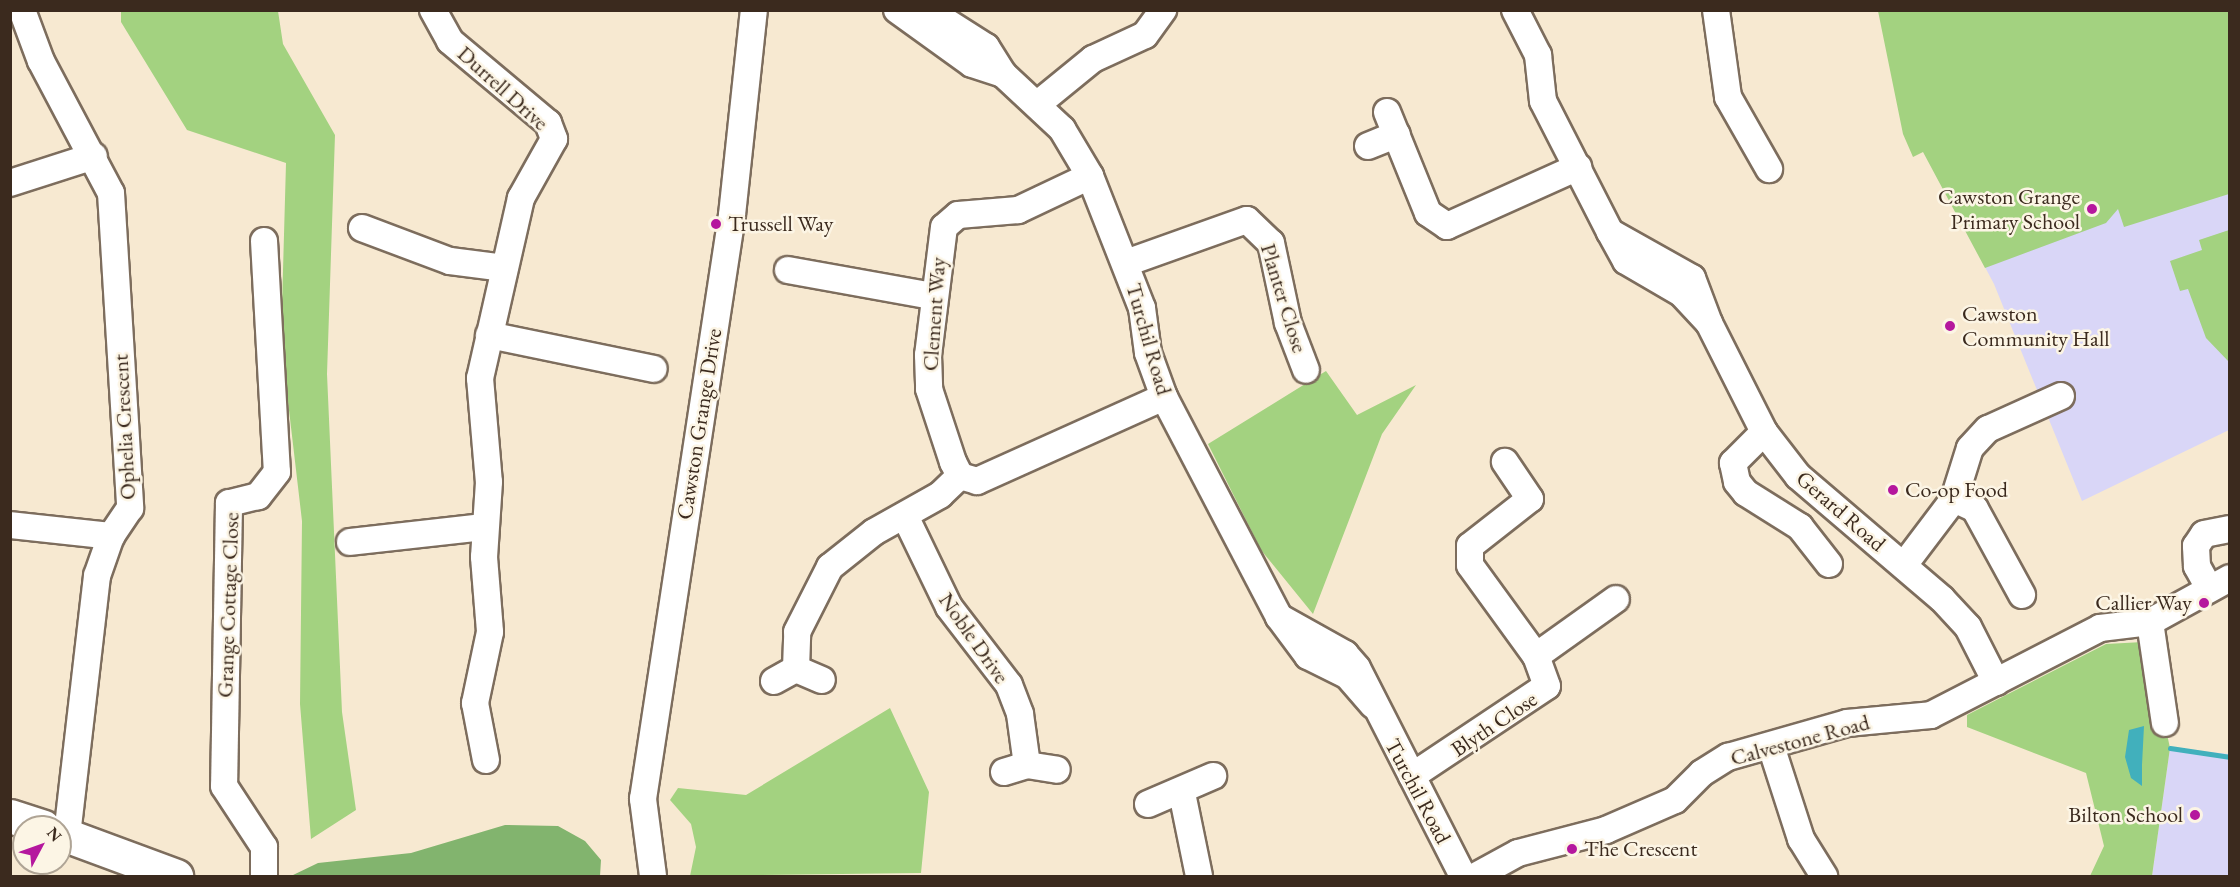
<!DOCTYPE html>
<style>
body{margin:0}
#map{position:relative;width:2240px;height:887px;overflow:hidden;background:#f7e9d1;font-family:"EB Garamond",serif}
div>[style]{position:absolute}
.built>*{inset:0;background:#d9d6f7}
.green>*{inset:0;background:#a3d280}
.forest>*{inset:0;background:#82b46e}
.water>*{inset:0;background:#41b0bc}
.stream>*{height:5px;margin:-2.5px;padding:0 2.5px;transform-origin:2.5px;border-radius:2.5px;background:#41b0bc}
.roads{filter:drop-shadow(2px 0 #7d6d5d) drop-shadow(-2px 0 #7d6d5d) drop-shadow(0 2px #7d6d5d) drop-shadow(0 -2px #7d6d5d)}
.minor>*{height:26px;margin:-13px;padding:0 13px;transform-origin:13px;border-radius:13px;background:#fff}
.major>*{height:33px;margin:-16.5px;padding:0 16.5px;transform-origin:16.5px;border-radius:16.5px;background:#fff}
.dots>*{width:16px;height:16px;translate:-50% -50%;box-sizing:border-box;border:3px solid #fcf5e5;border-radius:50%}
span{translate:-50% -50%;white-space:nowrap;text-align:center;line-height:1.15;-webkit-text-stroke:5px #fcf5e5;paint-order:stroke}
.street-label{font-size:22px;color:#3b2a1e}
.poi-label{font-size:22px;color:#3b2a1e}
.right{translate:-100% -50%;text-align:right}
.left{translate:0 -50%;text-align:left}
.frame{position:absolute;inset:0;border:12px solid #3b2a1e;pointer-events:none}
.north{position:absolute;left:12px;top:815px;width:60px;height:60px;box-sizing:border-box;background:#fcf5e5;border:2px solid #afa495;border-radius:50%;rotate:49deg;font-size:16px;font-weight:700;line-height:24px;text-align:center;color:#3b2a1e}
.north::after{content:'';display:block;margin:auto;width:21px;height:27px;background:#b5179e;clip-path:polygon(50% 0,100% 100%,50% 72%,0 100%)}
</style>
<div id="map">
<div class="built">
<div style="clip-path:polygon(2229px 128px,2229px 430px,2082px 501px,1994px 284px,1923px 151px)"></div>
<div style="clip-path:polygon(2170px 748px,2229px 754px,2229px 876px,2152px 876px)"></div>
</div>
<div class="green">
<div style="clip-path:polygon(121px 11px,278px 11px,283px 44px,335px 135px,327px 374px,342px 712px,356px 810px,311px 839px,300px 704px,302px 521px,281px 342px,286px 163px,187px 130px,121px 22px)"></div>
<div style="clip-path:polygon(1878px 11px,2229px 11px,2229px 194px,2124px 227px,2118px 209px,2106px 223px,1985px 268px,1923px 152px,1913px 157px,1903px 134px)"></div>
<div style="clip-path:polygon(2229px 230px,2230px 230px,2229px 362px,2206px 338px,2188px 289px,2180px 291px,2170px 261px,2202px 250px,2199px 240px)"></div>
<div style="clip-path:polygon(1326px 371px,1357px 415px,1416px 385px,1382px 434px,1313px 614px,1261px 550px,1208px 444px)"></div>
<div style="clip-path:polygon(2146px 637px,2170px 748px,2152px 876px,2090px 876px,2104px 846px,2086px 773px,1967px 727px,1967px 715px,2106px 644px,2143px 642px)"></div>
<div style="clip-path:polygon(890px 708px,929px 792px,921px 873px,690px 876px,696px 847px,691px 824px,670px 800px,678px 788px,746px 795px)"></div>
</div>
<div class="forest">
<div style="clip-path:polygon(505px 825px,558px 826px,585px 841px,601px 860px,600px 876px,291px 876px,318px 863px,411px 853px)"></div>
</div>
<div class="water">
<div style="clip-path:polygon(2144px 726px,2142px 765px,2142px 786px,2131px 778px,2125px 757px,2129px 730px)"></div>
</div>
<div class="stream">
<div style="left:2170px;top:748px;width:61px;rotate:8.5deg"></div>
</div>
<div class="roads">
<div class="minor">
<div style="left:22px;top:10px;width:54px;rotate:69.6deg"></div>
<div style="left:41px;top:61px;width:149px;rotate:62.1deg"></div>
<div style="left:111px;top:193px;width:316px;rotate:86.5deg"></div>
<div style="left:130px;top:508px;width:34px;rotate:124deg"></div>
<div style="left:111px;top:536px;width:42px;rotate:109.3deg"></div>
<div style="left:97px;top:576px;width:261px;rotate:96.6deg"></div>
<div style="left:433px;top:10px;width:35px;rotate:61deg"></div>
<div style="left:450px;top:41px;width:128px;rotate:39.9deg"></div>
<div style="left:548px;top:123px;width:17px;rotate:69deg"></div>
<div style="left:554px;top:139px;width:68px;rotate:119.2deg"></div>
<div style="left:521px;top:198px;width:185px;rotate:102.8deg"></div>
<div style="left:480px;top:378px;width:104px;rotate:85.1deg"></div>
<div style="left:489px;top:482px;width:75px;rotate:93.8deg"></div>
<div style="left:484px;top:557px;width:75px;rotate:85.4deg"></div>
<div style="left:490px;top:632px;width:73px;rotate:101.9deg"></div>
<div style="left:475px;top:703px;width:58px;rotate:79.1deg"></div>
<div style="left:897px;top:10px;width:92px;rotate:35.8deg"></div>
<div style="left:972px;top:64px;width:33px;rotate:18deg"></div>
<div style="left:1003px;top:74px;width:32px;rotate:-122deg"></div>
<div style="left:986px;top:47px;width:56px;rotate:-147.4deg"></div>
<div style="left:939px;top:17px;width:30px;rotate:-166deg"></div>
<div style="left:1515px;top:10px;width:51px;rotate:62.9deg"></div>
<div style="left:1538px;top:55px;width:46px;rotate:83.8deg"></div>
<div style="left:1543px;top:101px;width:147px;rotate:62.9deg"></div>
<div style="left:1610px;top:232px;width:33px;rotate:61deg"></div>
<div style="left:1626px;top:261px;width:64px;rotate:30.2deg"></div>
<div style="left:1681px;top:293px;width:41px;rotate:47deg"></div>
<div style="left:1709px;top:323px;width:48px;rotate:-110.7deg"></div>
<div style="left:1692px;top:278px;width:94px;rotate:-150.7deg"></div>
<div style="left:1716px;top:10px;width:88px;rotate:82.1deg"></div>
<div style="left:1728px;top:97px;width:83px;rotate:60.3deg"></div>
<div style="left:1003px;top:74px;width:81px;rotate:43deg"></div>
<div style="left:1062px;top:129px;width:55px;rotate:59.2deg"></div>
<div style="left:1090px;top:176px;width:142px;rotate:68.5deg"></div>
<div style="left:1142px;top:308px;width:45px;rotate:82.4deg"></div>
<div style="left:1148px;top:353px;width:47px;rotate:70deg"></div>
<div style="left:1164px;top:397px;width:248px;rotate:62.4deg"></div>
<div style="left:1039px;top:103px;width:70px;rotate:-39.2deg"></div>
<div style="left:1093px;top:59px;width:57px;rotate:-24.8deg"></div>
<div style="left:1145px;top:35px;width:31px;rotate:-54deg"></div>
<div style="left:1387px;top:112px;width:109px;rotate:67.9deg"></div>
<div style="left:1428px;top:213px;width:23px;rotate:34deg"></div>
<div style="left:1447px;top:226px;width:144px;rotate:-24.2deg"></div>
<div style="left:1368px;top:146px;width:31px;rotate:-22deg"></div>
<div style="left:1090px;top:176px;width:80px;rotate:154.7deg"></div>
<div style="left:1018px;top:210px;width:60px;rotate:175.2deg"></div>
<div style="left:958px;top:215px;width:18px;rotate:139deg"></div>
<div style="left:944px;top:227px;width:129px;rotate:97.1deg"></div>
<div style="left:928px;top:355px;width:34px;rotate:88deg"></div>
<div style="left:929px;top:389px;width:77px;rotate:71.8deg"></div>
<div style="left:953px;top:462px;width:16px;rotate:63deg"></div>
<div style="left:960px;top:476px;width:18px;rotate:16deg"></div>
<div style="left:977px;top:481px;width:205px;rotate:-24.2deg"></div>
<div style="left:10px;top:183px;width:88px;rotate:-17.8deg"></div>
<div style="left:362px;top:228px;width:94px;rotate:20.6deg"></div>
<div style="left:450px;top:261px;width:55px;rotate:7.3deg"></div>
<div style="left:264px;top:241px;width:231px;rotate:86.8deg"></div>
<div style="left:277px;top:472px;width:31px;rotate:128deg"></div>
<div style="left:258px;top:496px;width:30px;rotate:166deg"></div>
<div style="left:229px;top:503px;width:283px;rotate:91deg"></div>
<div style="left:224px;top:786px;width:73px;rotate:56.7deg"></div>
<div style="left:264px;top:847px;width:29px;rotate:90deg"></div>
<div style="left:1126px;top:263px;width:128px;rotate:-19.6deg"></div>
<div style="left:1247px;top:220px;width:33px;rotate:44deg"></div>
<div style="left:1271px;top:243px;width:82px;rotate:78deg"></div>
<div style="left:1288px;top:323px;width:50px;rotate:69deg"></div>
<div style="left:788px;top:270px;width:147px;rotate:10.2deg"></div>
<div style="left:1709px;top:323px;width:122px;rotate:63.2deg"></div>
<div style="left:1764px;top:432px;width:56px;rotate:52.3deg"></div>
<div style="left:1798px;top:476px;width:189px;rotate:40.5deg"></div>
<div style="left:1942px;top:599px;width:38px;rotate:47deg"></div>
<div style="left:1968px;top:627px;width:62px;rotate:63deg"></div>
<div style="left:489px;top:335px;width:168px;rotate:11.6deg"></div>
<div style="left:1764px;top:432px;width:44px;rotate:135deg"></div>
<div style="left:1733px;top:463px;width:19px;rotate:78deg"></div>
<div style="left:1737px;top:482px;width:14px;rotate:51deg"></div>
<div style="left:1746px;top:493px;width:64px;rotate:32.2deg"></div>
<div style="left:1800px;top:527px;width:47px;rotate:51.9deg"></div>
<div style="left:1954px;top:499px;width:23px;rotate:25deg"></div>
<div style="left:1975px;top:509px;width:98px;rotate:61.3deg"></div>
<div style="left:905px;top:516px;width:101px;rotate:64.2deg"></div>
<div style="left:949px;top:607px;width:98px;rotate:52.4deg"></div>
<div style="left:1009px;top:685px;width:31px;rotate:69deg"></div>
<div style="left:1020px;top:714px;width:51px;rotate:82.2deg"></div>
<div style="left:10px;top:525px;width:102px;rotate:6.2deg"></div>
<div style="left:350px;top:542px;width:135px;rotate:-6.4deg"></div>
<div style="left:1904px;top:565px;width:83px;rotate:-52.9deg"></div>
<div style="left:1954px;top:499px;width:53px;rotate:-72.6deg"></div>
<div style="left:1970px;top:448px;width:26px;rotate:-47deg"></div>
<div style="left:1988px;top:429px;width:80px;rotate:-24.3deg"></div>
<div style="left:2209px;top:588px;width:25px;rotate:-119deg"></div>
<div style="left:2197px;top:566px;width:20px;rotate:-93deg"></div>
<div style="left:2196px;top:546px;width:14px;rotate:-56deg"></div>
<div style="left:2204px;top:534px;width:26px;rotate:-11deg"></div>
<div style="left:2150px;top:622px;width:102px;rotate:81.6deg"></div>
<div style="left:1536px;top:656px;width:98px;rotate:-35.5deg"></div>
<div style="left:796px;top:669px;width:37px;rotate:-88deg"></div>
<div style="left:797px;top:632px;width:73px;rotate:-63.1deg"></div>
<div style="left:830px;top:567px;width:56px;rotate:-38.5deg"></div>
<div style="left:874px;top:532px;width:76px;rotate:-29.3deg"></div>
<div style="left:940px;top:495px;width:28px;rotate:-44deg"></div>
<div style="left:774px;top:681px;width:25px;rotate:-29deg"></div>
<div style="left:796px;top:669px;width:28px;rotate:23deg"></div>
<div style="left:1373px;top:705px;width:38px;rotate:-131deg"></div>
<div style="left:1348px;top:676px;width:45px;rotate:-153.4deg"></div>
<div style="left:1308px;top:656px;width:49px;rotate:-126.6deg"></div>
<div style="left:1279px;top:617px;width:76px;rotate:29.3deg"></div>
<div style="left:1345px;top:654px;width:18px;rotate:49deg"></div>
<div style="left:1357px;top:668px;width:233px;rotate:63deg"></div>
<div style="left:1771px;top:746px;width:98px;rotate:72.1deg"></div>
<div style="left:1801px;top:839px;width:44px;rotate:58.1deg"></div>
<div style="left:1004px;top:772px;width:24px;rotate:-17deg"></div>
<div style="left:1027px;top:765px;width:30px;rotate:9deg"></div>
<div style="left:1412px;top:776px;width:162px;rotate:-33.7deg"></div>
<div style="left:1547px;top:686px;width:32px;rotate:-110deg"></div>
<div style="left:1536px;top:656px;width:112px;rotate:-126deg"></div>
<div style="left:1470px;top:565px;width:19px;rotate:-90deg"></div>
<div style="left:1470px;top:546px;width:76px;rotate:-38.1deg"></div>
<div style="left:1530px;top:499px;width:45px;rotate:-124deg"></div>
<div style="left:1182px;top:793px;width:85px;rotate:78.4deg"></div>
<div style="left:1148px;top:804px;width:71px;rotate:-23.3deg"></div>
<div style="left:653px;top:876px;width:78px;rotate:-97.4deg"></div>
<div style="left:643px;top:799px;width:591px;rotate:-81.33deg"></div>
<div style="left:732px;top:215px;width:206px;rotate:-83.9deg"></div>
<div style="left:1476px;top:876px;width:48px;rotate:-28.7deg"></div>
<div style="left:1518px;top:853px;width:91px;rotate:-14.6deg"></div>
<div style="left:1606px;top:830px;width:75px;rotate:-23.5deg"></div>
<div style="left:1675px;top:800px;width:38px;rotate:-45deg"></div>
<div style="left:1702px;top:773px;width:31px;rotate:-32deg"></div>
<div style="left:1728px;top:757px;width:124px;rotate:-15.9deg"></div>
<div style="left:1847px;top:723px;width:84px;rotate:-5.4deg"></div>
<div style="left:1931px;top:715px;width:190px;rotate:-27.2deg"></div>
<div style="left:2100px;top:628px;width:50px;rotate:-6.8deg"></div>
<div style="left:2150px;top:622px;width:91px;rotate:-28.8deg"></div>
</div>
<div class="major">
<div style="left:10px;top:816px;width:35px;rotate:18deg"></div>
<div style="left:60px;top:833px;width:124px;rotate:20.3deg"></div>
</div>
</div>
<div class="dots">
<div style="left:2092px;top:209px;background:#b5179e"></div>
<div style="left:716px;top:224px;background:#b5179e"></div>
<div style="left:1950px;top:326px;background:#b5179e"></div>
<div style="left:1893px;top:490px;background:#b5179e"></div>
<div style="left:2204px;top:603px;background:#b5179e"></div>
<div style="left:2195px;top:815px;background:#b5179e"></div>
<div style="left:1572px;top:849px;background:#b5179e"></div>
</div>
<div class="street-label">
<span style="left:503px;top:88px;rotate:42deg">Durrell Drive</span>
<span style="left:1284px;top:298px;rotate:73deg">Planter Close</span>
<span style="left:934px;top:314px;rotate:-86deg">Clement Way</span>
<span style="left:1149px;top:339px;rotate:74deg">Turchil Road</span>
<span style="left:699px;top:424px;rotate:-81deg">Cawston Grange Drive</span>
<span style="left:124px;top:427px;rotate:-93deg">Ophelia Crescent</span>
<span style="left:1841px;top:511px;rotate:41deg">Gerard Road</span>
<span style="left:228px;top:605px;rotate:-88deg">Grange Cottage Close</span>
<span style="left:974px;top:638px;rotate:55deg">Noble Drive</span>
<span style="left:1494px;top:724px;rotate:-34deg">Blyth Close</span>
<span style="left:1800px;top:740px;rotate:-15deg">Calvestone Road</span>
<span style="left:1418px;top:791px;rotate:62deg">Turchil Road</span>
</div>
<div class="poi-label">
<span class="right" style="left:2080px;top:209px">Cawston Grange<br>Primary School</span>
<span class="left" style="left:728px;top:224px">Trussell Way</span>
<span class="left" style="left:1962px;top:326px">Cawston<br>Community Hall</span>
<span class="left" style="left:1905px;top:490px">Co-op Food</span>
<span class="right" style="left:2192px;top:603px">Callier Way</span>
<span class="right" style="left:2183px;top:815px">Bilton School</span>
<span class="left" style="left:1584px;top:849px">The Crescent</span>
</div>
<div class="frame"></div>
<div class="north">N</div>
</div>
